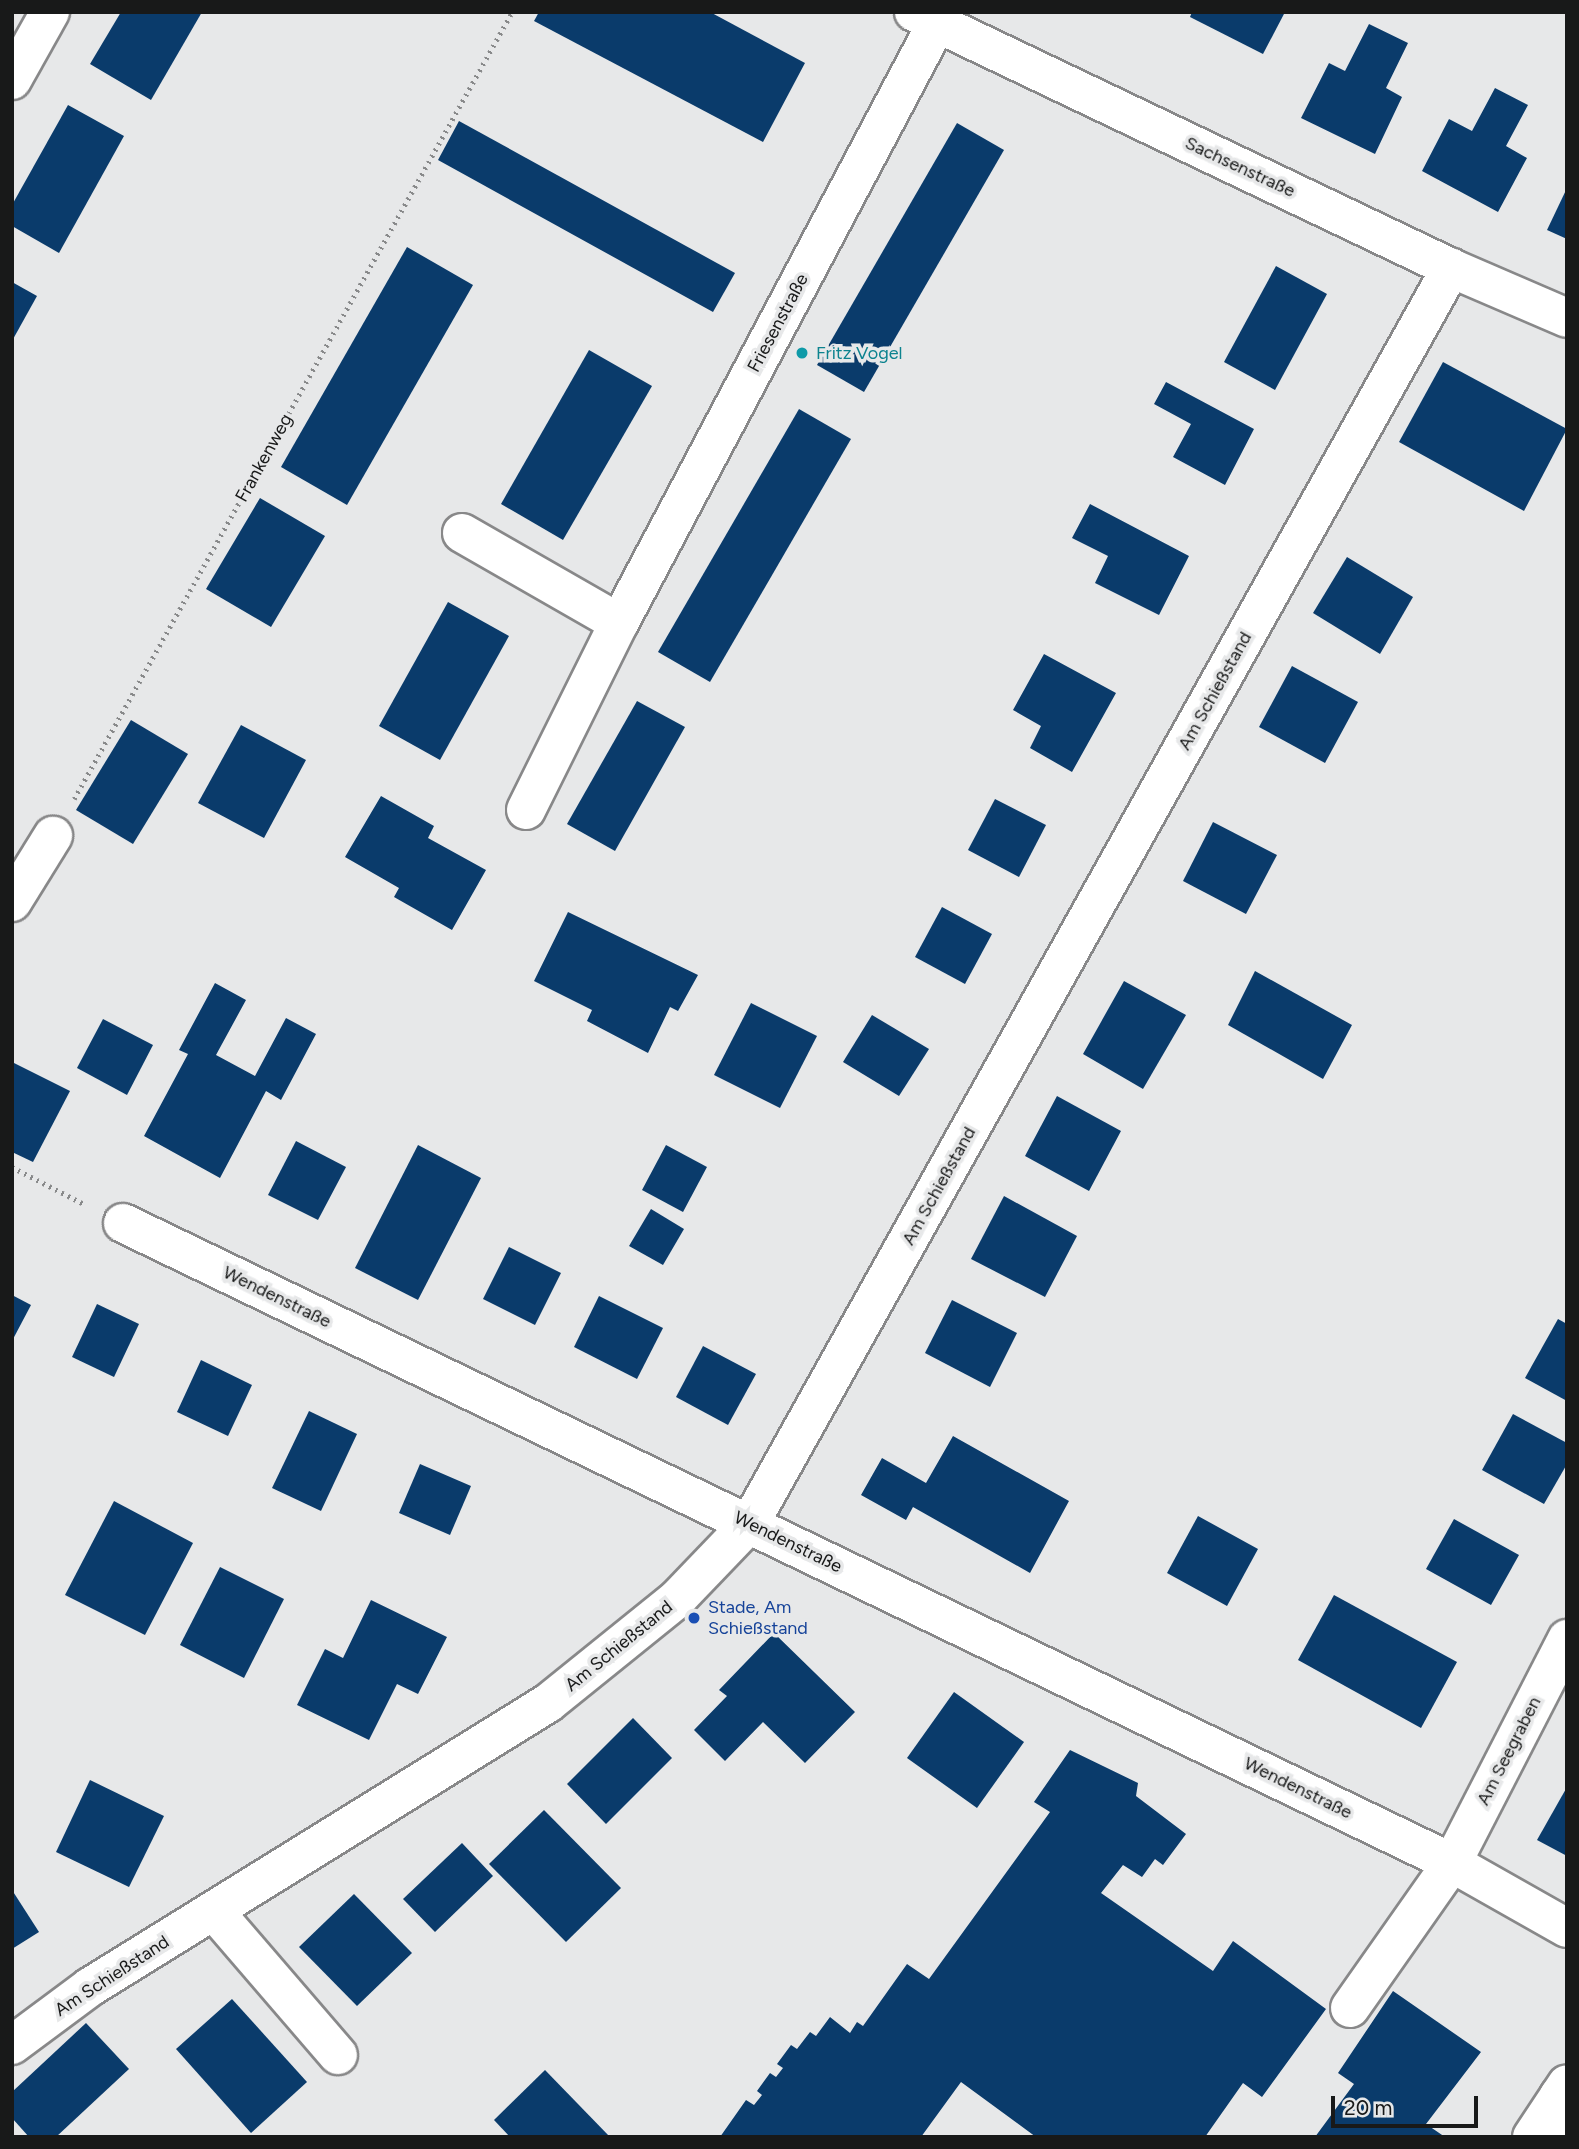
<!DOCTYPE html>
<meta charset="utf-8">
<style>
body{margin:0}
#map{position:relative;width:1579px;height:2149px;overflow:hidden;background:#e7e8e9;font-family:Figtree,sans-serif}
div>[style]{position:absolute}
.building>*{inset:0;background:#0a3b6b}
.path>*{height:4.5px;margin-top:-2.25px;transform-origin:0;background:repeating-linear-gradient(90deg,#88898a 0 2px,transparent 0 7px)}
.roads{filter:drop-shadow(2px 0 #888889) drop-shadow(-2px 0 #888889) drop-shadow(0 2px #888889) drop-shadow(0 -2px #888889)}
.minor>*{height:38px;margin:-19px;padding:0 19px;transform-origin:19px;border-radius:19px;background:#fff}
.dots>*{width:19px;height:19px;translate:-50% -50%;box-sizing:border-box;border:4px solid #e7e8e9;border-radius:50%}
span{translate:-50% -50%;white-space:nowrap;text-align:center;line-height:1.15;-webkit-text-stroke:7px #e7e8e9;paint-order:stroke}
.street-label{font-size:18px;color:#181919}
.culture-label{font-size:18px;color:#0d838f}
.left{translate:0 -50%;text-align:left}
.transit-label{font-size:18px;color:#164399}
.frame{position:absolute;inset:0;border:14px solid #181919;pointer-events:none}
.scale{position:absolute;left:1331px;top:2096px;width:147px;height:32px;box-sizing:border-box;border:4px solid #181919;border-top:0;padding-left:9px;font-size:21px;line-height:24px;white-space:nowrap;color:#181919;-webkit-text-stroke:5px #e7e8e9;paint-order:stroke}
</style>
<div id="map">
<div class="building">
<div style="clip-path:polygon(121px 12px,202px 12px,151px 100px,90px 64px)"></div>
<div style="clip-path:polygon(539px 12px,710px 12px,805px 63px,763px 142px,534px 21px)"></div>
<div style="clip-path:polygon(1192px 12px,1285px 12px,1263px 54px,1190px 17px)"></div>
<div style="clip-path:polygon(1369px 24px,1408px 43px,1386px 88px,1402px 97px,1375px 154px,1301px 118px,1329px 63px,1345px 71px)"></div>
<div style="clip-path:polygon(1495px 88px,1528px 105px,1506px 146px,1527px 158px,1498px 212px,1422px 171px,1449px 119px,1472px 131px)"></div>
<div style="clip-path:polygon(68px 105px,124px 136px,59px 253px,12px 226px,12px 205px)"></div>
<div style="clip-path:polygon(459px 121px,735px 273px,713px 312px,438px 160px)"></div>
<div style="clip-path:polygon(957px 123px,1004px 150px,864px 392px,817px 365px)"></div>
<div style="clip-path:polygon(1567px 188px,1567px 239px,1547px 230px)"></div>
<div style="clip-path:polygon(407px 247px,473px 285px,347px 505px,281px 467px)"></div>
<div style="clip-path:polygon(1276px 266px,1327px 294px,1275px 390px,1224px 362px)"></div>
<div style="clip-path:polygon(12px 282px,37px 296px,12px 341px)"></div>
<div style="clip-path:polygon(589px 350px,652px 386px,563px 540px,501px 504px)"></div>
<div style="clip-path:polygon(1443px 362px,1567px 429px,1524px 511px,1399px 442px)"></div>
<div style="clip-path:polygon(1166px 382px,1254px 429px,1225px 485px,1173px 457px,1191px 424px,1154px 404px)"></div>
<div style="clip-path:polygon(799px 409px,851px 439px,710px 682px,658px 652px)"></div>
<div style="clip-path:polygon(260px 498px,325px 536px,271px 627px,206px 589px)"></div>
<div style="clip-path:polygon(1090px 504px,1189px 556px,1159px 615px,1095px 583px,1108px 556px,1072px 538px)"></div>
<div style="clip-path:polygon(1347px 557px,1413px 597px,1380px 654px,1313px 613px)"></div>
<div style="clip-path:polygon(448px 602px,509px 636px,440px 760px,379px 726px)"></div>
<div style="clip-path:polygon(1044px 654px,1116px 693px,1072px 772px,1030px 748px,1041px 726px,1013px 710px)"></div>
<div style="clip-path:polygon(1292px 666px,1358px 702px,1325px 763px,1259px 727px)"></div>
<div style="clip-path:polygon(637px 701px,685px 727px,615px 851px,567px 824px)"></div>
<div style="clip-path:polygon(131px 720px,188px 754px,133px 844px,76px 810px)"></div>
<div style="clip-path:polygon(241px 725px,306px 760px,264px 838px,198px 803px)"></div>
<div style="clip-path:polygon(381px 796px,434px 826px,428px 838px,486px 870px,452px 930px,394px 897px,399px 888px,345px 857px)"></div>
<div style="clip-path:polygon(995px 799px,1046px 825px,1019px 877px,968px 850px)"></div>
<div style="clip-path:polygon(1213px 822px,1277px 855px,1246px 914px,1183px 881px)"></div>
<div style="clip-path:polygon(942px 907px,992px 934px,965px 984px,915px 957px)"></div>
<div style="clip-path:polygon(568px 912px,698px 975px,678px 1011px,670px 1007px,648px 1053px,587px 1021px,592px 1010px,534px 981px)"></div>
<div style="clip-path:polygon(1255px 971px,1352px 1025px,1323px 1079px,1228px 1025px)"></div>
<div style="clip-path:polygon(1124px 981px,1186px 1015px,1143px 1089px,1083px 1054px)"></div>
<div style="clip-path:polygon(215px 983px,246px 1000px,216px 1055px,255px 1076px,286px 1018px,316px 1034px,281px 1100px,266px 1091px,220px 1178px,144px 1136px,188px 1054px,179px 1050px)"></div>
<div style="clip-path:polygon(751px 1003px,817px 1036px,780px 1108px,714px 1075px)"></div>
<div style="clip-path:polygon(872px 1015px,929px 1049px,899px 1096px,843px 1062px)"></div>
<div style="clip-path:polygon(103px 1019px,153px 1045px,127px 1095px,77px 1068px)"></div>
<div style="clip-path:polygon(12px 1062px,70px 1091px,33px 1162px,12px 1152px)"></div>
<div style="clip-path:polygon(1057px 1096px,1121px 1131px,1089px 1191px,1025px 1156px)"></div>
<div style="clip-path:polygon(296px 1141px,346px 1167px,318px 1220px,268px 1195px)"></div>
<div style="clip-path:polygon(418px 1145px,481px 1178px,418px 1300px,355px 1268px)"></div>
<div style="clip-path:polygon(666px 1145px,707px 1167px,683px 1212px,642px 1190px)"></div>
<div style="clip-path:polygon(1004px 1196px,1077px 1236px,1045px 1297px,971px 1259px)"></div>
<div style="clip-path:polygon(651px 1209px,684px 1229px,663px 1265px,629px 1246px)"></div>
<div style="clip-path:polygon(509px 1247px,561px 1273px,535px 1325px,483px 1299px)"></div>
<div style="clip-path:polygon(12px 1295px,31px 1305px,12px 1341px)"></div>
<div style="clip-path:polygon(599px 1296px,663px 1328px,637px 1379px,574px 1347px)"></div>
<div style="clip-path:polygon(952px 1300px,1017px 1333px,990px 1387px,925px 1353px)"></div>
<div style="clip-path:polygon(97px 1304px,139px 1324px,114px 1377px,72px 1357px)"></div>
<div style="clip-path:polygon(1558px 1319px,1567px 1324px,1567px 1401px,1525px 1378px)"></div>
<div style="clip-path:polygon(703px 1346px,756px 1374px,728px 1425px,676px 1397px)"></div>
<div style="clip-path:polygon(201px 1360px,252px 1385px,228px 1436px,177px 1412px)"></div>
<div style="clip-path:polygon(309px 1411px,357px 1434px,321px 1511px,272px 1488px)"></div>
<div style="clip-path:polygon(1513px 1414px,1567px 1443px,1567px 1464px,1544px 1504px,1482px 1470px)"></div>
<div style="clip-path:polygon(953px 1436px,1069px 1501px,1030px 1573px,913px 1507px,906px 1520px,861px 1495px,882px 1458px,926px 1483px)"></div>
<div style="clip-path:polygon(420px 1464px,471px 1486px,450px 1535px,399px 1513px)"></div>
<div style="clip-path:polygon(114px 1501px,193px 1543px,145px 1635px,65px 1595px)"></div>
<div style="clip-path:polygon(1198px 1516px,1258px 1549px,1227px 1606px,1167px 1573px)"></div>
<div style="clip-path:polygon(1454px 1519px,1519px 1555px,1491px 1605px,1426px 1569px)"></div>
<div style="clip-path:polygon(220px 1567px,284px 1599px,244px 1678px,180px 1645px)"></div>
<div style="clip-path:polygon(1334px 1595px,1457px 1662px,1421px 1728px,1298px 1660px)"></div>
<div style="clip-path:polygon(371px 1600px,447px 1637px,418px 1694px,397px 1684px,369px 1740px,297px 1705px,325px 1649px,343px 1658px)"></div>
<div style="clip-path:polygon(774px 1633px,855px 1712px,805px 1763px,763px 1722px,725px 1761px,694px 1730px,727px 1696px,719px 1690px)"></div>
<div style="clip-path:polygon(954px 1692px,1024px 1742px,977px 1808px,907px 1758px)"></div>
<div style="clip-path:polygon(633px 1718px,672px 1758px,606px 1824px,567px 1784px)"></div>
<div style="clip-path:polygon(1070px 1750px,1138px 1783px,1136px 1796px,1186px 1834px,1163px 1865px,1155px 1859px,1142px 1877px,1123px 1865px,1101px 1893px,1213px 1971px,1233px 1941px,1326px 2009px,1262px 2097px,1243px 2083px,1205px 2137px,1036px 2137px,961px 2082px,921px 2137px,720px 2137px,746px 2100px,754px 2105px,762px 2095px,757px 2091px,770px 2073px,776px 2077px,783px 2068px,777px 2064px,791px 2045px,797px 2049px,810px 2032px,816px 2036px,830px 2017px,850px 2033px,857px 2022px,863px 2026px,907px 1964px,929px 1979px,1050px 1812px,1034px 1802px)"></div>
<div style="clip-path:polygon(90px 1780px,164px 1816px,129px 1887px,56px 1852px)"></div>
<div style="clip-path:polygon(1567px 1787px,1567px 1856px,1537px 1840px)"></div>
<div style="clip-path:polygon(544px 1810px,621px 1888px,566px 1942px,489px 1864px)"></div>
<div style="clip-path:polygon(462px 1843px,493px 1876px,435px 1932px,403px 1899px)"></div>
<div style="clip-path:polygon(12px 1890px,39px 1932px,12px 1949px)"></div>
<div style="clip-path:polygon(354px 1894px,412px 1953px,357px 2006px,299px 1947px)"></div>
<div style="clip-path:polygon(1393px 1991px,1481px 2052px,1426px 2124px,1445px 2137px,1315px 2137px,1354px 2084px,1338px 2073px)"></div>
<div style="clip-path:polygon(232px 1999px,307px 2082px,251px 2133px,176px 2049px)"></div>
<div style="clip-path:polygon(86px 2023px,129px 2069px,56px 2137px,29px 2137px,12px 2118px,12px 2092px)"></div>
<div style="clip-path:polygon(545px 2070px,610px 2137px,510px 2137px,494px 2120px)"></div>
</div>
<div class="path">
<div style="left:74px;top:799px;width:901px;rotate:-60.9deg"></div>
<div style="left:12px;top:1167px;width:81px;rotate:27.2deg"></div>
</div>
<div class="roads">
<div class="minor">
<div style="left:914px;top:12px;width:595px;rotate:25.49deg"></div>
<div style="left:1451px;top:268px;width:126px;rotate:23.3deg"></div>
<div style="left:12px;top:80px;width:78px;rotate:-60.8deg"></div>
<div style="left:462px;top:533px;width:181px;rotate:29.8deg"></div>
<div style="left:526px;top:810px;width:209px;rotate:-63.6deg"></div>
<div style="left:619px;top:623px;width:679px;rotate:-62.08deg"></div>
<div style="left:12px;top:902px;width:78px;rotate:-58.2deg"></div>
<div style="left:123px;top:1223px;width:1475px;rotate:25.71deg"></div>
<div style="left:1452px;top:1863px;width:132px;rotate:29.5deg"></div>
<div style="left:214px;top:1911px;width:190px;rotate:49.3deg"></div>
<div style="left:1350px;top:2008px;width:177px;rotate:-54.9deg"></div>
<div style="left:1452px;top:1863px;width:252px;rotate:-62.8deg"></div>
<div style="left:12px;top:2045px;width:97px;rotate:-36.6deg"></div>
<div style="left:90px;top:1987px;width:539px;rotate:-31.8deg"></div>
<div style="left:548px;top:1703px;width:167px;rotate:-38.9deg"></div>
<div style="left:678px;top:1598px;width:104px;rotate:-46.2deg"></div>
<div style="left:750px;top:1523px;width:1438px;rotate:-60.81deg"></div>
<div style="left:1532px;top:2137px;width:49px;rotate:-56.6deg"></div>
<div style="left:1564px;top:2137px;width:41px;rotate:-97deg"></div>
<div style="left:1559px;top:2096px;width:14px;rotate:-56deg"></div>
</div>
</div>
<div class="dots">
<div style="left:802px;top:353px;background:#0f9aa8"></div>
<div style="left:694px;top:1618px;background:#1a4fb4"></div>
</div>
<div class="street-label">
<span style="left:1240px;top:167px;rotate:25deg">Sachsenstraße</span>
<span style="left:778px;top:323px;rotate:-62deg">Friesenstraße</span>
<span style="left:264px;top:458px;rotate:-61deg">Frankenweg</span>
<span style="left:1215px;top:691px;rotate:-61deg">Am Schießstand</span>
<span style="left:939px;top:1186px;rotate:-61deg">Am Schießstand</span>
<span style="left:277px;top:1297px;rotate:26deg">Wendenstraße</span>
<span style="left:788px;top:1542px;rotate:26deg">Wendenstraße</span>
<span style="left:619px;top:1646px;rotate:-39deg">Am Schießstand</span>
<span style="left:1509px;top:1751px;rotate:-63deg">Am Seegraben</span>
<span style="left:1298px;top:1788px;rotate:26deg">Wendenstraße</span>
<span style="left:112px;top:1976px;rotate:-33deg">Am Schießstand</span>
</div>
<div class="culture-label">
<span class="left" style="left:816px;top:353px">Fritz Vogel</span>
</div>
<div class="transit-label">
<span class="left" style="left:708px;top:1618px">Stade, Am<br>Schießstand</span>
</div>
<div class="frame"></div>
<div class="scale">20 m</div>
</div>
